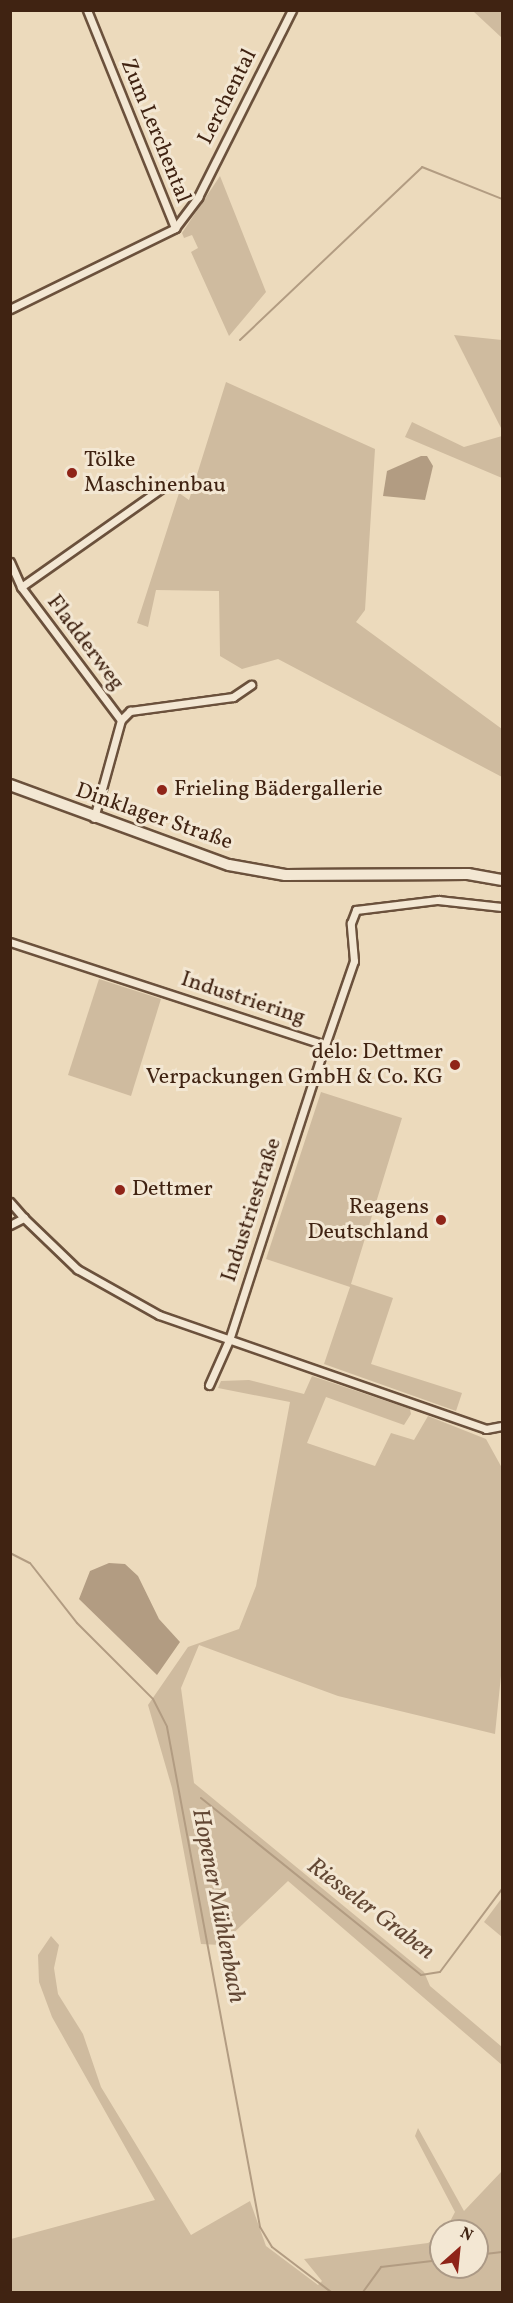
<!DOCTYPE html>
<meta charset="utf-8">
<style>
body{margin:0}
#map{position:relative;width:513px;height:2303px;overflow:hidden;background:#ecdabc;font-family:Vollkorn,serif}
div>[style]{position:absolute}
.green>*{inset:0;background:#cfbb9f}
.water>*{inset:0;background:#b29c82}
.stream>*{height:2px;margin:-1px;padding:0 1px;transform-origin:1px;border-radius:1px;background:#b29c82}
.roads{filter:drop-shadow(2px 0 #6b513c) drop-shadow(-2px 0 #6b513c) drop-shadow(0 2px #6b513c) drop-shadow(0 -2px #6b513c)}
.street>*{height:7px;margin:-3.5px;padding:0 3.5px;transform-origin:3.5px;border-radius:3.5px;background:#f3e7d3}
.secondary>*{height:10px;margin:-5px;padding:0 5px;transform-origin:5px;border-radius:5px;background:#f3e7d3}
.dots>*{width:16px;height:16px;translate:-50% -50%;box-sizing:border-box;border:3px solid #f3e7d3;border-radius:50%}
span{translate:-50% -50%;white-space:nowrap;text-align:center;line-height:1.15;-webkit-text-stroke:6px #f3e7d3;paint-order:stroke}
.street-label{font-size:22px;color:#402312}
.poi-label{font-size:22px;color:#402312}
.left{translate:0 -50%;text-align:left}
.right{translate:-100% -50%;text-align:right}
.water-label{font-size:24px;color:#624734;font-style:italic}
.frame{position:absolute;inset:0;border:12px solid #402312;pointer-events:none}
.north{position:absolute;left:429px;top:2219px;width:60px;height:60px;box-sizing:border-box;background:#f3e7d3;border:2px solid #ab9986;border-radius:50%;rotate:27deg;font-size:16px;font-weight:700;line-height:24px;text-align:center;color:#402312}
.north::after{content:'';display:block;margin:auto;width:21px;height:27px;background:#8f2418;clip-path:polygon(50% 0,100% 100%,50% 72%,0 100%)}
</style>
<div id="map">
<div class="green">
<div style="clip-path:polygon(473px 11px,502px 11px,502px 38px)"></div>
<div style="clip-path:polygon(220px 176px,266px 292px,229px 336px,191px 252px,198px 248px,192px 235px,184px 238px,182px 233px)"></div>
<div style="clip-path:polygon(454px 335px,502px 340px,502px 430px)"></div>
<div style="clip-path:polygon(226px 382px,375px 449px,365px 610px,356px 622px,502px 729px,502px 777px,278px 659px,242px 669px,220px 656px,219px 591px,156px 590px,148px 627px,137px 623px,179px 493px,189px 500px)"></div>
<div style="clip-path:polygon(412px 422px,464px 447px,502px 436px,502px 478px,405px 437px)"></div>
<div style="clip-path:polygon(99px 979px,161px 999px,131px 1096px,68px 1075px)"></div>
<div style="clip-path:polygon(321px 1092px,402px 1118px,351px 1284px,393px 1298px,371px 1364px,462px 1393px,456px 1411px,324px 1364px,350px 1287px,266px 1259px)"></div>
<div style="clip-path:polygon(312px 1376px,410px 1409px,411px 1414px,404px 1425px,326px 1397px,307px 1443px,375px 1466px,391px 1433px,414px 1440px,428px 1416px,486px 1439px,502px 1468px,502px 1666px,495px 1734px,338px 1696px,199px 1645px,181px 1688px,194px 1783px,424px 1972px,430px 1986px,502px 2047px,502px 2065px,288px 1881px,221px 1945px,201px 1944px,172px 1788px,148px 1705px,188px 1647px,239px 1629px,256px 1586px,290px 1402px,218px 1388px,221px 1381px,249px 1380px,304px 1394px)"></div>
<div style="clip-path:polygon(502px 1898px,502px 1937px,484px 1922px)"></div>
<div style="clip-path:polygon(51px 1936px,59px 1945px,54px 1968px,58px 1994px,83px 2034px,101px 2087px,191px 2235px,250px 2201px,266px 2246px,318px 2285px,322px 2281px,304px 2259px,428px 2243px,441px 2235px,441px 2267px,477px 2267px,477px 2231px,445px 2231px,455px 2212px,415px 2136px,418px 2128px,464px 2211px,502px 2171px,502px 2292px,11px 2292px,11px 2239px,155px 2200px,52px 2017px,39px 1982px,38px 1955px)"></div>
</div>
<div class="water">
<div style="clip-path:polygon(421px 456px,427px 456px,433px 466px,425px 500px,383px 496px,387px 471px)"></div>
<div style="clip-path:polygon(109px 1563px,125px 1564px,138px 1576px,159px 1619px,180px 1642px,157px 1675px,79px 1599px,90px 1571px)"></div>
</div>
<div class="stream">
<div style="left:240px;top:340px;width:251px;rotate:-43.5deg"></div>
<div style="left:422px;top:167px;width:86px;rotate:21.8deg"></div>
<div style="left:10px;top:1553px;width:22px;rotate:27deg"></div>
<div style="left:30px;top:1563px;width:76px;rotate:51.9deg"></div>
<div style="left:77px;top:1623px;width:107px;rotate:45deg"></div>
<div style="left:153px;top:1699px;width:31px;rotate:63deg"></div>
<div style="left:167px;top:1727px;width:509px;rotate:79.46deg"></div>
<div style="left:260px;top:2227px;width:23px;rotate:59deg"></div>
<div style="left:272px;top:2247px;width:74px;rotate:37.3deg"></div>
<div style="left:201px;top:1798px;width:282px;rotate:38.8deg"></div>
<div style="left:421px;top:1975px;width:19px;rotate:-9deg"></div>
<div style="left:440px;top:1972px;width:104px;rotate:-53.2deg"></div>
<div style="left:477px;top:2255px;width:25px;rotate:-7deg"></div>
<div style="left:363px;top:2292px;width:31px;rotate:-54deg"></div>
<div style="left:381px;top:2267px;width:60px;rotate:-6.7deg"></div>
</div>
<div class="roads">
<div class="street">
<div style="left:87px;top:10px;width:235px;rotate:68deg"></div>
<div style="left:10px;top:309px;width:184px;rotate:-26.1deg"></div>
<div style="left:175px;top:228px;width:39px;rotate:-53deg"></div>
<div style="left:198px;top:197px;width:209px;rotate:-63.3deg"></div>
<div style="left:10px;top:562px;width:27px;rotate:66deg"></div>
<div style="left:21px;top:587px;width:166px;rotate:53.1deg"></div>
<div style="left:21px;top:587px;width:177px;rotate:-35.1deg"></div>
<div style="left:94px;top:818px;width:102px;rotate:-74.6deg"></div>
<div style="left:121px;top:720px;width:13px;rotate:-45deg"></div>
<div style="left:130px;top:711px;width:104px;rotate:-7.7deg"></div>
<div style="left:233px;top:697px;width:22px;rotate:-34deg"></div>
<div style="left:10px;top:942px;width:331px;rotate:18.1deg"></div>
<div style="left:325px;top:1045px;width:89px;rotate:-71deg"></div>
<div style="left:354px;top:961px;width:38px;rotate:-95deg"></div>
<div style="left:351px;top:923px;width:14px;rotate:-69deg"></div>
<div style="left:356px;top:910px;width:83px;rotate:-7deg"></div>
<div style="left:438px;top:900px;width:64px;rotate:6.2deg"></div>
<div style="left:10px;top:1202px;width:21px;rotate:49deg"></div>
<div style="left:10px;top:1225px;width:16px;rotate:-27deg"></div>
<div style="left:24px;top:1218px;width:74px;rotate:43.9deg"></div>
<div style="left:77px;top:1269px;width:94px;rotate:29.3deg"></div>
<div style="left:159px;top:1315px;width:346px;rotate:19.2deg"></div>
<div style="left:486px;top:1429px;width:16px;rotate:-11deg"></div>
<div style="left:209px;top:1385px;width:49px;rotate:-66deg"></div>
<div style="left:229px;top:1340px;width:310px;rotate:-72deg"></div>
</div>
<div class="secondary">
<div style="left:10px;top:785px;width:233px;rotate:20.1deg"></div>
<div style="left:229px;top:865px;width:57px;rotate:10.1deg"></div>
<div style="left:285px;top:875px;width:183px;rotate:-0.3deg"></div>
<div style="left:468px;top:874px;width:35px;rotate:10deg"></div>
</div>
</div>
<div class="dots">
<div style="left:72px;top:473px;background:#8f2418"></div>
<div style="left:162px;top:790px;background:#8f2418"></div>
<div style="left:455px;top:1065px;background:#8f2418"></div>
<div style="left:120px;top:1190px;background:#8f2418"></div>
<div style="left:441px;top:1220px;background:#8f2418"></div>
</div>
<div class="street-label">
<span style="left:228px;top:97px;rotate:-63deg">Lerchental</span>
<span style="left:155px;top:131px;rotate:68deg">Zum Lerchental</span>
<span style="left:85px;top:643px;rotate:53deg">Fladderweg</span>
<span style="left:154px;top:817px;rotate:19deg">Dinklager Straße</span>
<span style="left:243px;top:999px;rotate:18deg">Industriering</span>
<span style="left:252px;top:1210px;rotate:-72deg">Industriestraße</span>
</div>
<div class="poi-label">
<span class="left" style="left:84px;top:473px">Tölke<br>Maschinenbau</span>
<span class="left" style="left:174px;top:790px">Frieling Bädergallerie</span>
<span class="right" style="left:443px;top:1065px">delo: Dettmer<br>Verpackungen GmbH &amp; Co. KG</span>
<span class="left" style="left:132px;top:1190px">Dettmer</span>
<span class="right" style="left:429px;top:1220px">Reagens<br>Deutschland</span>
</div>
<div class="water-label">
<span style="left:217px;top:1906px;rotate:79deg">Hopener Mühlenbach</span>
<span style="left:370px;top:1910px;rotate:37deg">Riesseler Graben</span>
</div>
<div class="frame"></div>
<div class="north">N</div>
</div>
